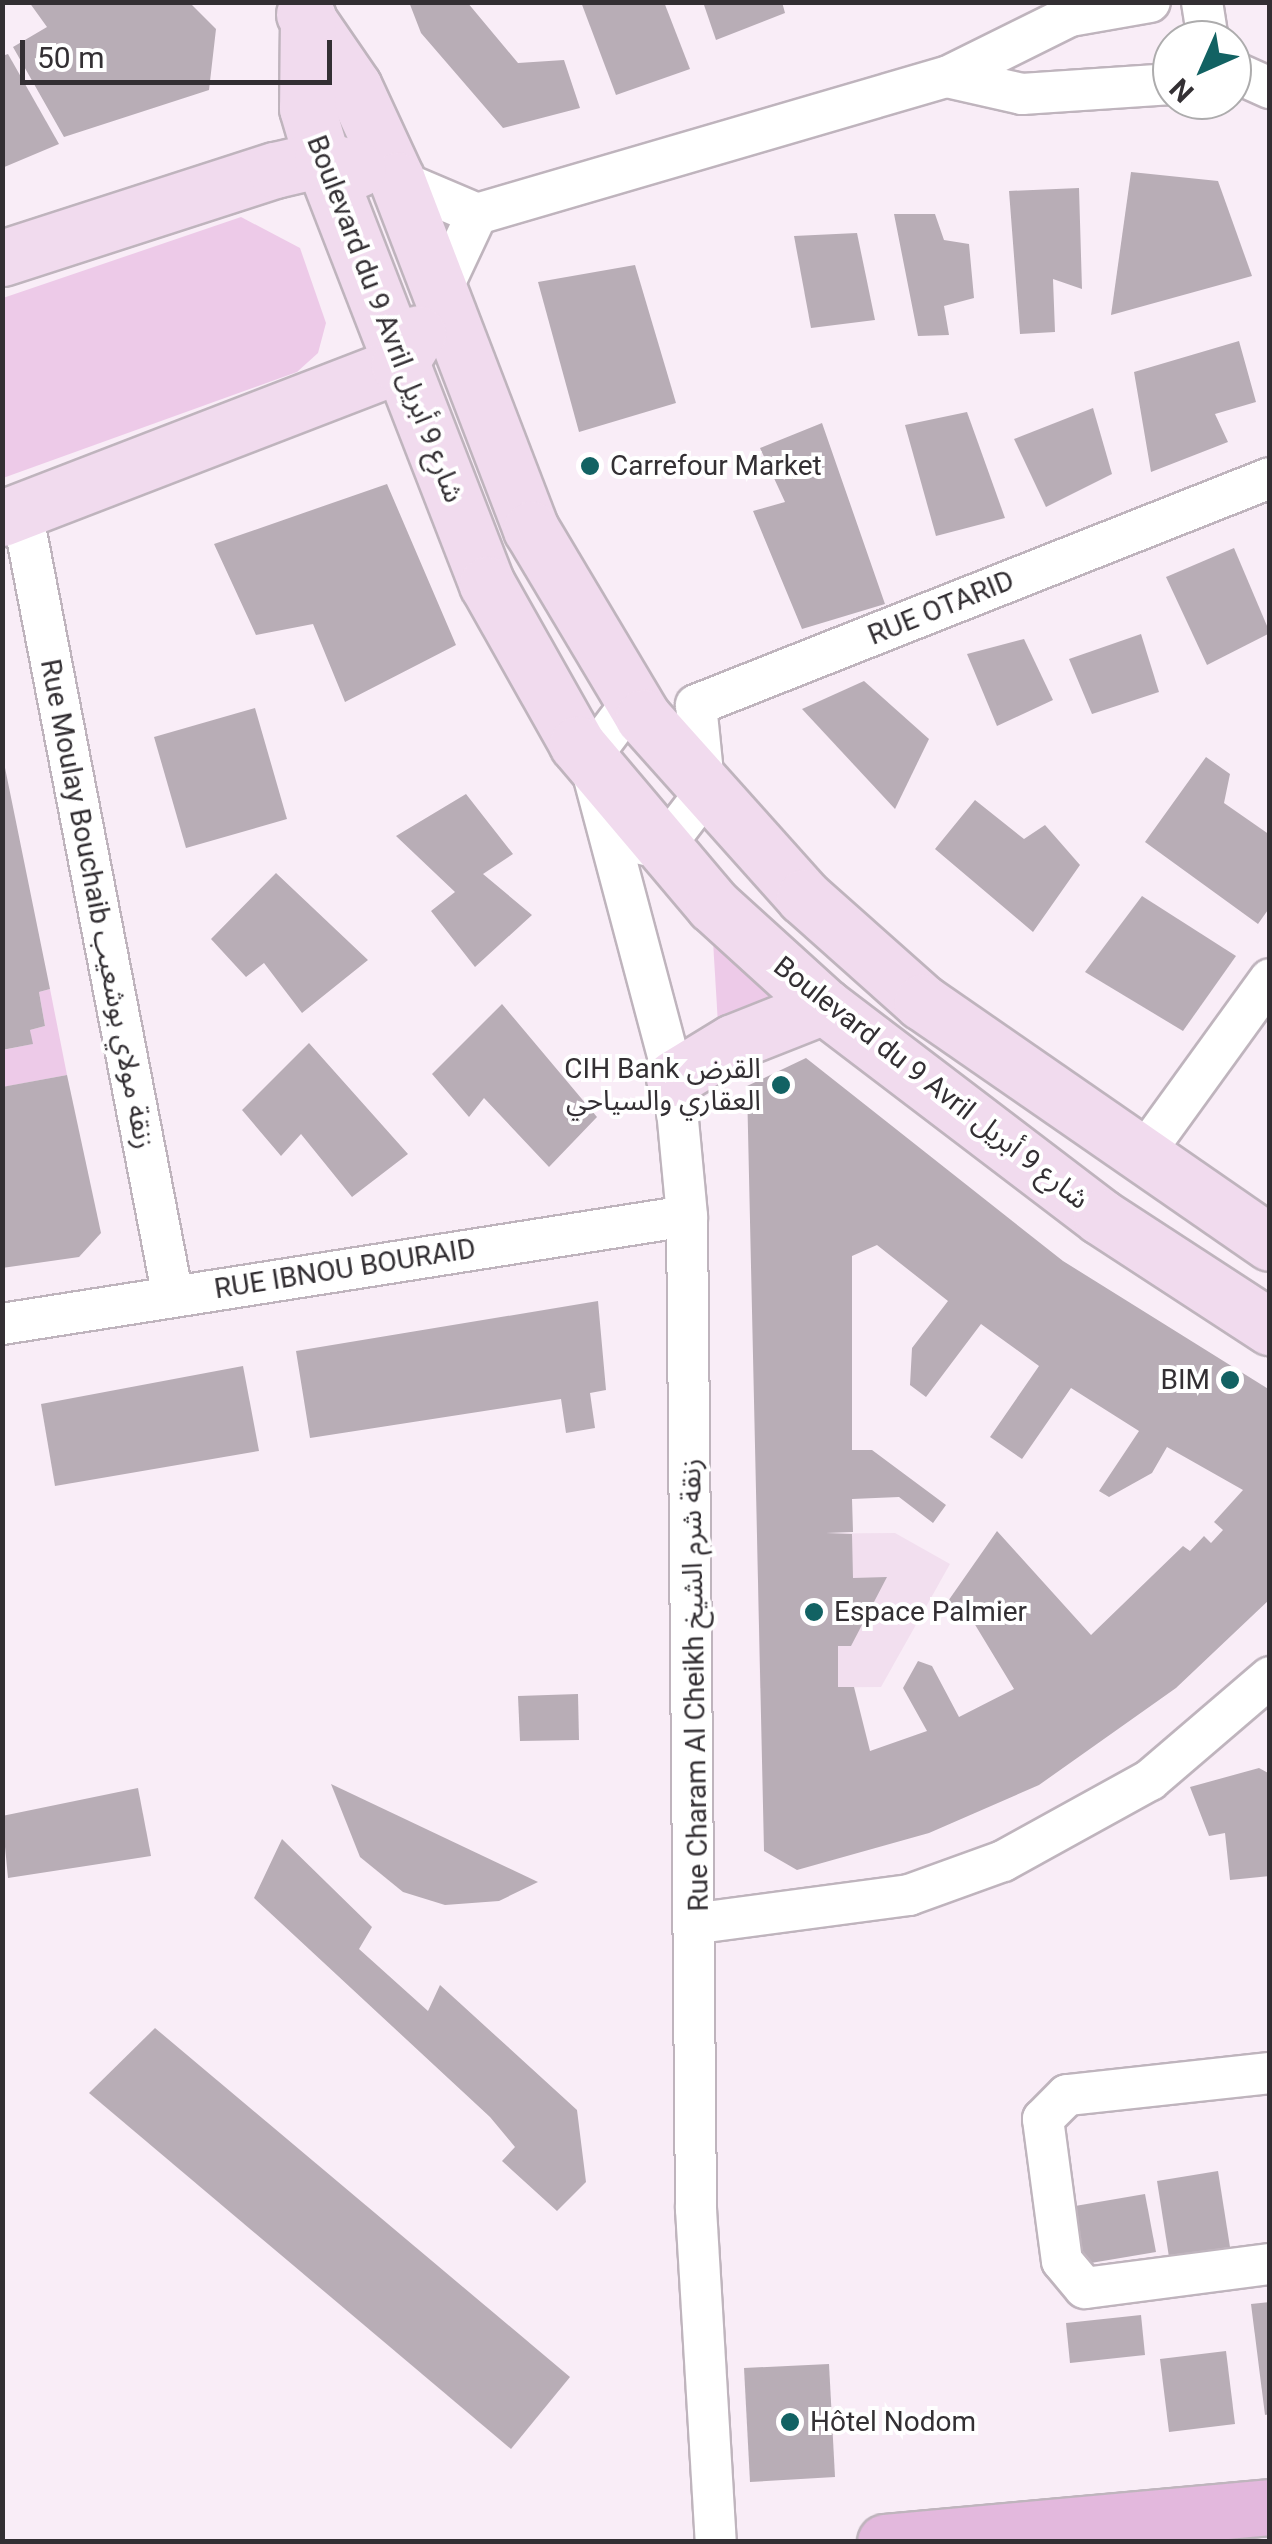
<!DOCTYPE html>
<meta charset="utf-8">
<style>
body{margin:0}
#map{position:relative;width:1272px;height:2544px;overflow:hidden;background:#f9edf7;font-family:Roboto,"Noto Sans Arabic",sans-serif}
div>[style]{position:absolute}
.built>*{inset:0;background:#f2dfef}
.green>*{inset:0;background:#edcae8}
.building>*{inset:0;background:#b8adb6}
.roads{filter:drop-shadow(2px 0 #bfb4bd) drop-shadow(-2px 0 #bfb4bd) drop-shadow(0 2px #bfb4bd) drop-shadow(0 -2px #bfb4bd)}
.street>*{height:40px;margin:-20px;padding:0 20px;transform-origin:20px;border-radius:20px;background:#fff}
.secondary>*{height:55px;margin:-27.5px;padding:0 27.5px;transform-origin:27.5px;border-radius:27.5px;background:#f1dbee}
.primary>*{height:55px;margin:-27.5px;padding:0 27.5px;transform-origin:27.5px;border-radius:27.5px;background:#e3b8dd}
.dots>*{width:28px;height:28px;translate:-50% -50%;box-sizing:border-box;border:5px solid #fff;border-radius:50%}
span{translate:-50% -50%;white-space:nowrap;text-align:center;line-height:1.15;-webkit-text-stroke:8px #fff;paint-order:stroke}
.street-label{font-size:28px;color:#332f33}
.poi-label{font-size:28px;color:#332f33}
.left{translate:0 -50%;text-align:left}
.right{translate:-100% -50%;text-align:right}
.frame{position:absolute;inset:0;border:5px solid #332f33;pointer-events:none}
.north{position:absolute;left:1152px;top:20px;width:100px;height:100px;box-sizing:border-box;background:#fff;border:2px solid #adacad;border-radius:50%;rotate:225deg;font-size:28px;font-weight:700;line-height:40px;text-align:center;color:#332f33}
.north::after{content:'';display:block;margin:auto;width:35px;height:45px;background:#126263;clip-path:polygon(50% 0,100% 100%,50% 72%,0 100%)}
.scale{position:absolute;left:20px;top:40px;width:312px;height:45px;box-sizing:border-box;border:5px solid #332f33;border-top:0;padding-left:12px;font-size:30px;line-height:35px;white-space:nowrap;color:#332f33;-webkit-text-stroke:8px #fff;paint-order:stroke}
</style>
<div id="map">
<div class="built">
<div style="clip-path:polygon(895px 1533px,950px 1564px,881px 1687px,760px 1688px,757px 1534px)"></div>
</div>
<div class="green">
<div style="clip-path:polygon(241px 217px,300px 248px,326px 323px,318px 353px,297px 372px,3px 478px,3px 298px)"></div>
<div style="clip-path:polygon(713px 941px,786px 996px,718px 1024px)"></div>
<div style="clip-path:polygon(50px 989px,67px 1075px,3px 1087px,3px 1050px,32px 1044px,30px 1030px,45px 1026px,39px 992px)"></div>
</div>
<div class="building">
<div style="clip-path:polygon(29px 2px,189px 2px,216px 29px,209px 90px,64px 137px,13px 47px,47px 27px)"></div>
<div style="clip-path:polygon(409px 2px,467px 2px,518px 63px,564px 60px,580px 108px,503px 128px,421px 33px)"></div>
<div style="clip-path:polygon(581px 2px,664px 2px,690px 69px,616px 95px)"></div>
<div style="clip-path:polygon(703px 2px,782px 2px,785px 13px,716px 40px)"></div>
<div style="clip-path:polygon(8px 54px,59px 144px,2px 168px,2px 56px)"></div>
<div style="clip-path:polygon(1131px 172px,1218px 181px,1252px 276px,1111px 315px)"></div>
<div style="clip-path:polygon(1079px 188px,1082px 289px,1053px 279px,1055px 332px,1020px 334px,1009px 191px)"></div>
<div style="clip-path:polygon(894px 214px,935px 214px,944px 240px,969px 244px,974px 298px,944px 306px,949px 335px,918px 336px)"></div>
<div style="clip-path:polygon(857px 233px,875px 320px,811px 328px,794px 236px)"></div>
<div style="clip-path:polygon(635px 265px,676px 403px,579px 432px,538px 282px)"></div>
<div style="clip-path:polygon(1239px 341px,1256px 402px,1215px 414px,1228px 442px,1151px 472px,1134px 372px)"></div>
<div style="clip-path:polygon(1093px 408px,1112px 474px,1046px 507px,1014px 439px)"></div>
<div style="clip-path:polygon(967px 412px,1005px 518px,936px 536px,905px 425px)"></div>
<div style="clip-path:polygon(822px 423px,885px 604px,802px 629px,753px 511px,785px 502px,760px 448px)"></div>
<div style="clip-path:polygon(387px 484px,456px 645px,345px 702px,313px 624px,256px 635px,214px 544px)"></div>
<div style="clip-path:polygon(1234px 548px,1270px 633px,1207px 665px,1166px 577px)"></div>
<div style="clip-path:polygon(1141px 634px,1159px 692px,1092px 714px,1069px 659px)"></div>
<div style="clip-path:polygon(1024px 639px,1053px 700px,997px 726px,967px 654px)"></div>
<div style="clip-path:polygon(864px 681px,929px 739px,895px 809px,802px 709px)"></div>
<div style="clip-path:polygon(255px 708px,287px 819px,186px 848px,154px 737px)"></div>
<div style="clip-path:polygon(2px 753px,50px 989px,39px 992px,45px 1026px,30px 1030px,33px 1044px,2px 1050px)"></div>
<div style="clip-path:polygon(1206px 757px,1230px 774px,1224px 803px,1270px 835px,1270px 907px,1258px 924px,1145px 842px)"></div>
<div style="clip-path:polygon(466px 794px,513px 854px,483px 874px,532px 915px,475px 967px,431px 911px,455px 892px,396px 836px)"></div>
<div style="clip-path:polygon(975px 800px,1024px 839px,1045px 825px,1080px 865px,1033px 932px,935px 849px)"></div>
<div style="clip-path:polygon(276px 873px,368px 960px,302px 1013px,264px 963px,246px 977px,211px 939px)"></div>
<div style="clip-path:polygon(1142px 896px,1236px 956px,1183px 1031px,1085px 972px)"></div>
<div style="clip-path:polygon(502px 1004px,597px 1117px,549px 1167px,484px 1098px,469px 1117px,432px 1074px)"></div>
<div style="clip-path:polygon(309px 1043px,408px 1154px,352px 1197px,301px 1134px,281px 1156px,242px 1110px)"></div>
<div style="clip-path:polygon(evenodd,806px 1058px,1063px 1261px,1270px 1390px,1270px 1599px,1176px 1688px,1039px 1785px,929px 1833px,797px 1870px,764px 1851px,747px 1086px,806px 1058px,877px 1245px,948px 1301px,912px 1348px,910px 1385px,926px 1397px,981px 1324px,1039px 1366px,990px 1437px,1022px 1459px,1071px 1388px,1139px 1431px,1099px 1491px,1109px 1497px,1152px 1473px,1167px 1447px,1243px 1490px,1214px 1522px,1223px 1530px,1211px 1543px,1204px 1536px,1190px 1551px,1183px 1546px,1091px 1635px,997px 1531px,946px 1604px,974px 1623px,1014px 1689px,959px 1717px,932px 1666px,918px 1661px,903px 1688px,927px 1731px,870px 1751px,854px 1687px,838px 1687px,838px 1646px,851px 1646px,887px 1577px,853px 1578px,852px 1534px,826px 1533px,853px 1532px,852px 1499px,899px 1497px,933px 1523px,946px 1505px,872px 1450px,852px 1450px,852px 1256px,877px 1245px)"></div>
<div style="clip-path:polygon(67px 1075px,101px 1233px,79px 1257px,2px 1268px,2px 1087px)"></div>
<div style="clip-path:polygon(598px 1301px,606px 1390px,590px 1393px,595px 1428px,566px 1433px,561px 1399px,310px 1438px,296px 1351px)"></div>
<div style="clip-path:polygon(243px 1366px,259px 1451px,55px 1486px,41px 1404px)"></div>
<div style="clip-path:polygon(578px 1694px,579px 1740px,520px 1741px,518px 1696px)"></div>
<div style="clip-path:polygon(1259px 1768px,1270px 1774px,1270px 1876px,1230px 1880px,1225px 1833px,1209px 1836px,1190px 1787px)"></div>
<div style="clip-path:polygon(331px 1784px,538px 1882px,499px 1901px,445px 1905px,403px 1892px,360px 1857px)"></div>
<div style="clip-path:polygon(138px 1788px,151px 1856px,8px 1878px,2px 1816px)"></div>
<div style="clip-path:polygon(282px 1839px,372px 1927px,359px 1949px,428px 2011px,440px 1985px,577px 2110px,586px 2182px,557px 2211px,502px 2161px,515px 2147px,490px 2117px,254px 1898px)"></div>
<div style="clip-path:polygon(155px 2028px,570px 2377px,511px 2449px,89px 2093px)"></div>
<div style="clip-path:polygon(1218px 2171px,1230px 2247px,1169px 2257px,1157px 2181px)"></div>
<div style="clip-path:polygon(1145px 2194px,1156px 2252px,1085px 2264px,1075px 2206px)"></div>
<div style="clip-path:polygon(1270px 2302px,1270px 2414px,1265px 2415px,1251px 2304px)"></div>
<div style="clip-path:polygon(1141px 2315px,1145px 2355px,1070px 2363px,1066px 2323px)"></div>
<div style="clip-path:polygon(1226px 2351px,1235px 2424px,1169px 2432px,1160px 2359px)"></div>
<div style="clip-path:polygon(829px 2364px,835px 2477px,750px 2482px,744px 2368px)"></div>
</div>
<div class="roads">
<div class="street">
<div style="left:1202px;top:2px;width:38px;rotate:81deg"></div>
<div style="left:1232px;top:71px;width:42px;rotate:24.1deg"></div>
<div style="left:947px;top:77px;width:77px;rotate:12.8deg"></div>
<div style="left:1022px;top:94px;width:150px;rotate:-3.8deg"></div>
<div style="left:397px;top:180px;width:87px;rotate:23deg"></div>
<div style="left:477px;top:214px;width:490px;rotate:-16.3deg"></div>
<div style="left:947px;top:77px;width:137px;rotate:-26.4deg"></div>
<div style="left:1070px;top:16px;width:81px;rotate:-9.9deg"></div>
<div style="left:439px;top:295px;width:89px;rotate:-64.9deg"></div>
<div style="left:22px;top:511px;width:800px;rotate:79.13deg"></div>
<div style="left:632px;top:702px;width:71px;rotate:127deg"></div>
<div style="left:589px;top:759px;width:330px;rotate:75.1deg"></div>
<div style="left:674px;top:1078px;width:139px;rotate:84.6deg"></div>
<div style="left:687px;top:1216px;width:993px;rotate:89.48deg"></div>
<div style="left:696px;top:2209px;width:334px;rotate:86.6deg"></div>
<div style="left:637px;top:843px;width:26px;rotate:13deg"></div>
<div style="left:662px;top:849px;width:71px;rotate:-52.5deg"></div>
<div style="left:705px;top:793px;width:88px;rotate:-95.8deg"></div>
<div style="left:696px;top:705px;width:617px;rotate:-21.58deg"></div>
<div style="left:1139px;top:1160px;width:223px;rotate:-54.1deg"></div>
<div style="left:2px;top:1324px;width:693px;rotate:-8.96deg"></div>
<div style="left:699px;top:1923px;width:212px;rotate:-7.6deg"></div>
<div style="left:909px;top:1895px;width:100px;rotate:-19.9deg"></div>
<div style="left:1003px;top:1861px;width:168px;rotate:-28.9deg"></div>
<div style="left:1150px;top:1780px;width:158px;rotate:-40.6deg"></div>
<div style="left:1270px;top:2073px;width:204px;rotate:173.8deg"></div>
<div style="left:1067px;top:2095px;width:34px;rotate:135deg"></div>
<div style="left:1043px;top:2119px;width:143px;rotate:82.4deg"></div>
<div style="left:1062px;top:2261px;width:35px;rotate:50deg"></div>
<div style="left:1085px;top:2288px;width:187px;rotate:-7.4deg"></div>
</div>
<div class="secondary">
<div style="left:304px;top:14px;width:88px;rotate:55.6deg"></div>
<div style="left:354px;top:87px;width:102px;rotate:65.2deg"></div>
<div style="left:397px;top:180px;width:374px;rotate:69deg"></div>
<div style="left:531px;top:529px;width:219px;rotate:59.2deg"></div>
<div style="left:643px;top:717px;width:241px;rotate:48.2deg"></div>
<div style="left:804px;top:897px;width:158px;rotate:41.7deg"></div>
<div style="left:922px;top:1002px;width:423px;rotate:34.7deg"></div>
<div style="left:308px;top:17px;width:91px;rotate:90.6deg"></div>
<div style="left:307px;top:108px;width:53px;rotate:73.6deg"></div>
<div style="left:322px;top:159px;width:456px;rotate:68.8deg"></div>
<div style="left:487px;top:584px;width:184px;rotate:60.6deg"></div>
<div style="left:577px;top:744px;width:211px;rotate:49.8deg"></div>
<div style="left:713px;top:905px;width:150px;rotate:42.3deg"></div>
<div style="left:824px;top:1006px;width:348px;rotate:37.3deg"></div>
<div style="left:1101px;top:1217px;width:202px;rotate:33.1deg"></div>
<div style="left:2px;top:258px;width:287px;rotate:-17.9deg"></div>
<div style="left:275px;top:170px;width:48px;rotate:-13.2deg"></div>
<div style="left:322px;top:159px;width:37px;rotate:16deg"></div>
<div style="left:2px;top:518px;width:425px;rotate:-21.1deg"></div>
<div style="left:399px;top:365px;width:37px;rotate:-59deg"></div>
<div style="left:674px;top:1078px;width:69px;rotate:-31.4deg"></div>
<div style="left:733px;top:1042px;width:98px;rotate:-21.6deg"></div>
</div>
<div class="primary">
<div style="left:885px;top:2542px;width:387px;rotate:-5.2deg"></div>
</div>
</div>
<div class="dots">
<div style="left:590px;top:466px;background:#126263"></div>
<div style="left:781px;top:1085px;background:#126263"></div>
<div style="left:1230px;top:1380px;background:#126263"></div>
<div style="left:814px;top:1612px;background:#126263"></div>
<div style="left:790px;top:2422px;background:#126263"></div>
</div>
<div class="street-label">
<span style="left:385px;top:319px;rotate:69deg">Boulevard du 9 Avril شارع 9 أبريل</span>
<span style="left:941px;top:608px;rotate:-22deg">RUE OTARID</span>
<span style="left:97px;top:904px;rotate:79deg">Rue Moulay Bouchaib زنقة مولاي بوشعيب</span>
<span style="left:931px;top:1083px;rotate:38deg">Boulevard du 9 Avril شارع 9 أبريل</span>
<span style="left:345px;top:1269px;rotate:-9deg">RUE IBNOU BOURAID</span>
<span style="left:695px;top:1685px;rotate:-91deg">Rue Charam Al Cheikh زنقة شرم الشيخ</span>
</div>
<div class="poi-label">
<span class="left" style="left:610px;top:466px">Carrefour Market</span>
<span class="right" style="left:761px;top:1085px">CIH Bank القرض<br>العقاري والسياحي</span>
<span class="right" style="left:1210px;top:1380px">BIM</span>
<span class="left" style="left:834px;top:1612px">Espace Palmier</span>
<span class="left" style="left:810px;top:2422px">Hôtel Nodom</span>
</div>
<div class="frame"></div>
<div class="north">N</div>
<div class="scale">50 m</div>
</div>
